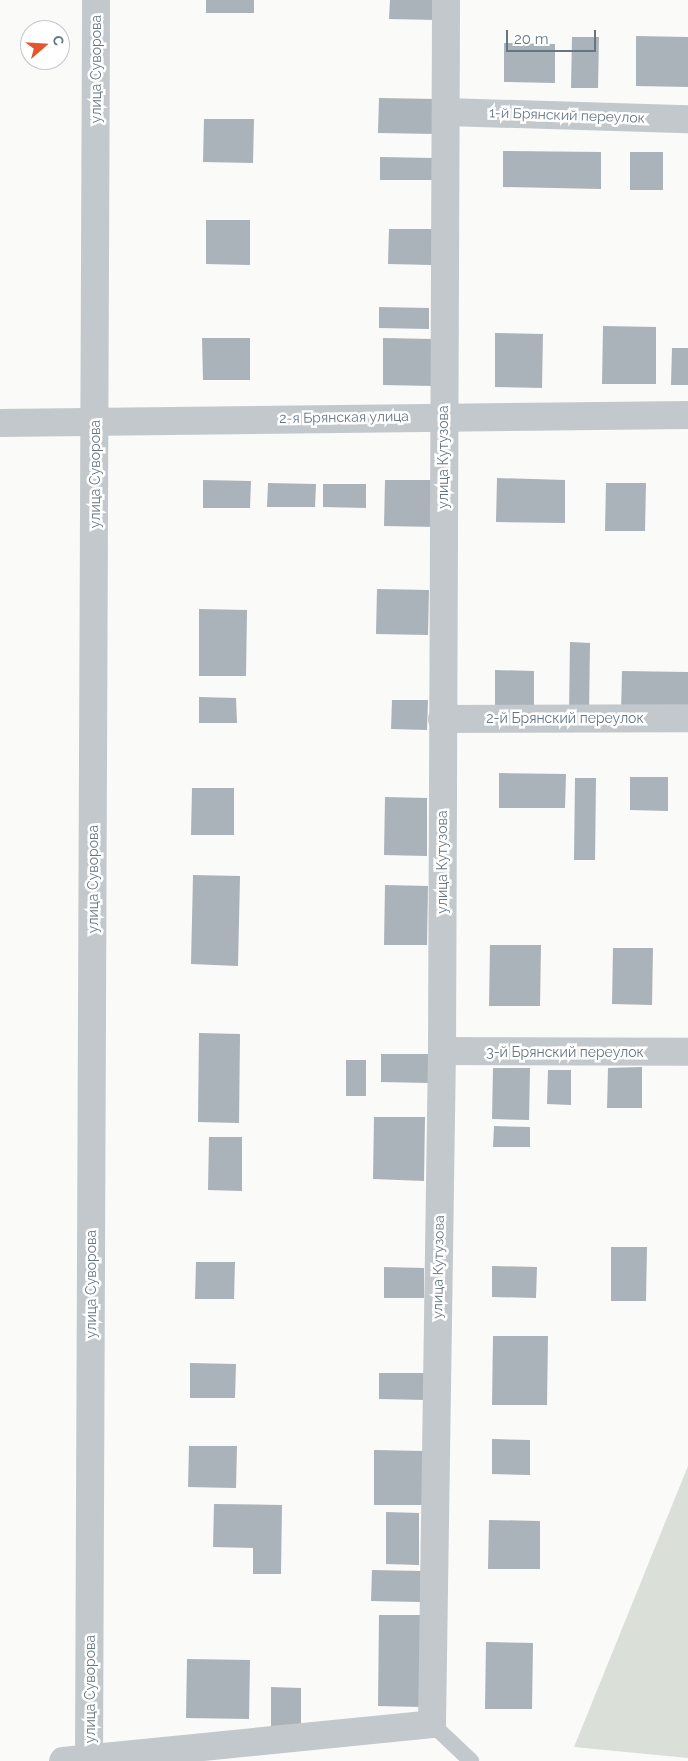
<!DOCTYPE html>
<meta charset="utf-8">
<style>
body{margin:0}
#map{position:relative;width:688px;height:1761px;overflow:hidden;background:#fafaf8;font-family:Raleway,sans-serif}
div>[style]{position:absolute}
.green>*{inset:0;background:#dadfd7}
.building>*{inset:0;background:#aab3b9}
.service>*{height:16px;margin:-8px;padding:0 8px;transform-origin:8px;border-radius:8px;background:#c3c8cc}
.minor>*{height:28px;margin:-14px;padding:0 14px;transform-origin:14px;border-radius:14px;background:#c3c8cc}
span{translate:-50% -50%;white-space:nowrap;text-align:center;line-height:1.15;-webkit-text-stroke:5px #fff;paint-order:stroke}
.street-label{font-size:14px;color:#657683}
.north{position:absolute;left:20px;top:20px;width:50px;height:50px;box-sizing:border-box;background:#fff;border:1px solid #c1c8cd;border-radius:50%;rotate:71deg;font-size:14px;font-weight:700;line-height:20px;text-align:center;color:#657683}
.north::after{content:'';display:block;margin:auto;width:18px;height:22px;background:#e4572e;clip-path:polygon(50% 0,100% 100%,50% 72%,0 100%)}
.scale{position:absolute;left:506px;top:30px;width:90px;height:22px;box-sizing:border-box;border:2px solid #657683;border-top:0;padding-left:6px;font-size:15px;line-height:18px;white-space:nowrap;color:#657683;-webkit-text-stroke:4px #fff;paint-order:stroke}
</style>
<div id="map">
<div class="green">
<div style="clip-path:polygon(688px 1466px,688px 1758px,574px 1747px)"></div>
</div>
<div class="building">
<div style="clip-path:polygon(206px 0,254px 0,254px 13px,206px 13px)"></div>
<div style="clip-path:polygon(390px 0,438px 0,437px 20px,389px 19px)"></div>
<div style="clip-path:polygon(636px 36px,688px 37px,688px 87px,636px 86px)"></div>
<div style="clip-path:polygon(572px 37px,599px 37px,598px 88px,571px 88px)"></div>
<div style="clip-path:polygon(504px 43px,555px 44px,555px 83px,504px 82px)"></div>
<div style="clip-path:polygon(379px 98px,437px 99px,437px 134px,378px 133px)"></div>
<div style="clip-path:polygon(204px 119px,254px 119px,253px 163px,203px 162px)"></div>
<div style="clip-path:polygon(503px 151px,601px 152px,601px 189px,503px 187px)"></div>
<div style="clip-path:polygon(630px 152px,663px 152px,663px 190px,630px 190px)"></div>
<div style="clip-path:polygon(380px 157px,434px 158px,433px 180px,380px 180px)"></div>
<div style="clip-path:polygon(206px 220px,250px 220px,250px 265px,206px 264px)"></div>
<div style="clip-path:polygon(389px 229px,432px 229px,432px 265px,388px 264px)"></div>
<div style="clip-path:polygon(379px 307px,429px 308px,429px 329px,379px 328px)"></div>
<div style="clip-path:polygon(603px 326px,656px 327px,656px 384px,602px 384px)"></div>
<div style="clip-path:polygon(495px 333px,543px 334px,542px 388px,495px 387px)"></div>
<div style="clip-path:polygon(202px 338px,250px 338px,250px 380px,203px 380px)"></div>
<div style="clip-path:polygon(383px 338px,433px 339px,433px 386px,383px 385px)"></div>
<div style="clip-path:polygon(672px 348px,688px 348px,688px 385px,671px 385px)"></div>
<div style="clip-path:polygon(497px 478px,565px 480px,565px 523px,496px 522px)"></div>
<div style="clip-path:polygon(203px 480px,251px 481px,250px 508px,203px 508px)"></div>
<div style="clip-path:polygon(385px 480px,436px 480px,436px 527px,384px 526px)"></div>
<div style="clip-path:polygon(268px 483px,316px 484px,315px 507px,267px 507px)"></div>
<div style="clip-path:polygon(606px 483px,646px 483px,645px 531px,605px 531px)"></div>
<div style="clip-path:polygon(323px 484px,366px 484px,366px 508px,323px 507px)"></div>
<div style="clip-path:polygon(377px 589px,429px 590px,428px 635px,376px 634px)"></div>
<div style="clip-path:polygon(199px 609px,247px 610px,246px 676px,199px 676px)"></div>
<div style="clip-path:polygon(570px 642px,590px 643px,589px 714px,569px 714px)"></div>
<div style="clip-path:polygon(495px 670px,534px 671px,534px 710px,495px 710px)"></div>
<div style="clip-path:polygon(622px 671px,688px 672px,688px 714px,621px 714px)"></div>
<div style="clip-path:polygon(199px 697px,236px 698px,237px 723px,199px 723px)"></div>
<div style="clip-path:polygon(392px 700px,428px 700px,427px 730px,391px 729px)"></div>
<div style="clip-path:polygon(499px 773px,566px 774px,565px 808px,499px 808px)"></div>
<div style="clip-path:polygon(630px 777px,668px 777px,668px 811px,630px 810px)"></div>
<div style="clip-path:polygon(575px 778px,596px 778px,595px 860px,574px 860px)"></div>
<div style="clip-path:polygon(192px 788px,234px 788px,234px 835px,191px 835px)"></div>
<div style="clip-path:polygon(385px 797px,427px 798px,427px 856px,384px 855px)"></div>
<div style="clip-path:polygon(193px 875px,240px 876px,238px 966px,191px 964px)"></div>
<div style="clip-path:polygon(385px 885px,428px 886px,427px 945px,384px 945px)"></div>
<div style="clip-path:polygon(490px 945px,541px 945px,540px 1006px,489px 1006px)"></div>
<div style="clip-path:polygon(613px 948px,653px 948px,652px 1005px,612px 1004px)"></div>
<div style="clip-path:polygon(199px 1033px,240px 1034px,239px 1123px,198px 1122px)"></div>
<div style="clip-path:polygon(381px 1054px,428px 1054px,428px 1083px,381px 1082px)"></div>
<div style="clip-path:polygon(346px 1060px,366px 1060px,366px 1096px,346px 1096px)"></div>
<div style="clip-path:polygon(642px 1067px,642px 1108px,607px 1108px,608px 1068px)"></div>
<div style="clip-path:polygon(493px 1068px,530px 1068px,529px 1120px,492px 1119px)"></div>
<div style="clip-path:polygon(548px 1070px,571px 1070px,571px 1105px,547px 1104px)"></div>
<div style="clip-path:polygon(374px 1117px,425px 1117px,424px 1181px,373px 1179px)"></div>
<div style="clip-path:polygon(494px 1126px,530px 1127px,530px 1147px,493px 1147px)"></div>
<div style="clip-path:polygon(209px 1137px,242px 1137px,242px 1191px,208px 1190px)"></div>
<div style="clip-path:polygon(611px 1247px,647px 1247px,646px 1301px,611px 1301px)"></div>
<div style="clip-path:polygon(196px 1262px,235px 1262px,234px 1299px,195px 1299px)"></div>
<div style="clip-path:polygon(492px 1266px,537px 1267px,536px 1298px,492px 1297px)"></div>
<div style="clip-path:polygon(384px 1267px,424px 1268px,424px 1298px,384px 1298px)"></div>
<div style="clip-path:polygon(493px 1336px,548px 1336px,547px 1405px,492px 1405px)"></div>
<div style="clip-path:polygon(190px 1363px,236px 1364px,235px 1398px,190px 1398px)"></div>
<div style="clip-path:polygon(379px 1373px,427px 1373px,426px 1400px,379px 1399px)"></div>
<div style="clip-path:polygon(492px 1439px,530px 1440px,530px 1475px,492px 1474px)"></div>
<div style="clip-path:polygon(189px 1446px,237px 1446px,236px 1488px,188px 1487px)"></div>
<div style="clip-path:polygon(374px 1450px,424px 1451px,423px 1505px,374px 1505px)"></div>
<div style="clip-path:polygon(214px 1504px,282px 1505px,281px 1574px,253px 1574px,253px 1548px,213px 1547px)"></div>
<div style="clip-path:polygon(386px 1512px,419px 1513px,419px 1565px,386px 1564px)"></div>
<div style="clip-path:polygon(489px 1520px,540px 1521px,540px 1569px,488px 1569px)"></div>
<div style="clip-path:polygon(372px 1570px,421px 1571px,420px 1602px,371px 1601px)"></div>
<div style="clip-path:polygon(379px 1615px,421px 1615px,420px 1707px,378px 1706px)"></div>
<div style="clip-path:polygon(486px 1642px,533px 1643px,532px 1709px,485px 1709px)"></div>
<div style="clip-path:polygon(187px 1659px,250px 1660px,249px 1719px,186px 1718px)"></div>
<div style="clip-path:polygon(271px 1687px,301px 1688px,301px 1728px,271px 1727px)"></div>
</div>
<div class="service">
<div style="left:432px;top:1724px;width:54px;rotate:43.5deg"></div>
</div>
<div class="minor">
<div style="left:446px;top:112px;width:242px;rotate:1.7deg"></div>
<div style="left:0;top:423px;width:688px;rotate:-0.67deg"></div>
<div style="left:442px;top:719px;width:246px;rotate:-0.2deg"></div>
<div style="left:442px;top:1051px;width:246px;rotate:0.2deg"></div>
<div style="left:89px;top:1758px;width:1758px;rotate:-89.77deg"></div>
<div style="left:63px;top:1761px;width:371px;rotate:-5.7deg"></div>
<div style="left:432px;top:1724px;width:673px;rotate:-89.15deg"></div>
<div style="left:442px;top:1051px;width:1051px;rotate:-89.78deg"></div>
</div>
<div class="street-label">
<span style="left:96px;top:69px;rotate:-90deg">улица Суворова</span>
<span style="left:567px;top:115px;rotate:2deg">1-й Брянский переулок</span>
<span style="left:344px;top:417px;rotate:-1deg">2-я Брянская улица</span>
<span style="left:443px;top:457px;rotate:-90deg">улица Кутузова</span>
<span style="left:95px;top:474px;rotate:-90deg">улица Суворова</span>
<span style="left:565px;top:718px">2-й Брянский переулок</span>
<span style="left:442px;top:862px;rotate:-90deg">улица Кутузова</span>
<span style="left:93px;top:879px;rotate:-90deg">улица Суворова</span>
<span style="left:565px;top:1052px">3-й Брянский переулок</span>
<span style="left:438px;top:1267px;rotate:-89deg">улица Кутузова</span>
<span style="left:91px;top:1284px;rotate:-90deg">улица Суворова</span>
<span style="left:90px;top:1689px;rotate:-90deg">улица Суворова</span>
</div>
<div class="north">С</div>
<div class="scale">20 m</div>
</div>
